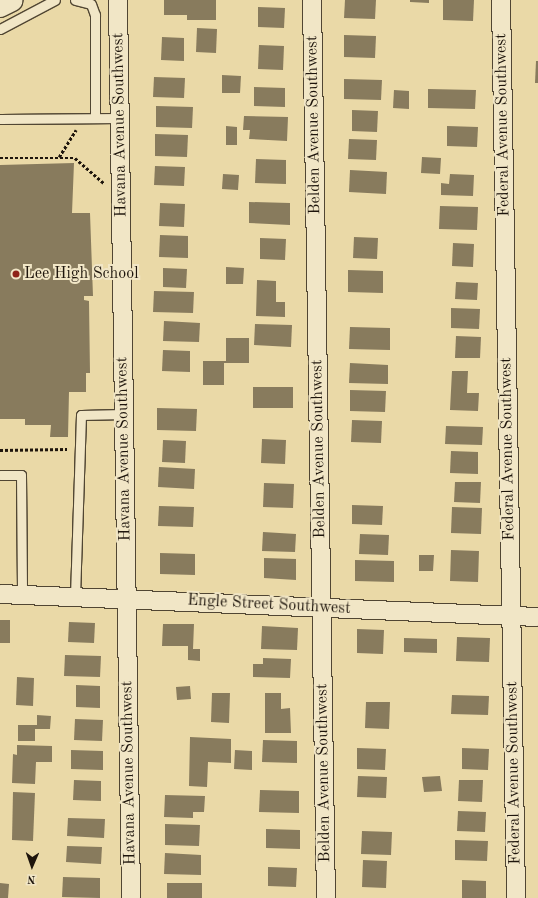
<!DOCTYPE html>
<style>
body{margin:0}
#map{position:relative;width:538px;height:898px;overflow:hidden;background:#ead9a7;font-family:"Old Standard TT",serif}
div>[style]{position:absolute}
.building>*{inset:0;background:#887b5d}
.path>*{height:2.5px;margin-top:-1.25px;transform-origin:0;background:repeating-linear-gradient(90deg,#1e150c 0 3px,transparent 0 5px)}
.roads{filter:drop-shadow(1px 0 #514633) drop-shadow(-1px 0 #514633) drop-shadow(0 1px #514633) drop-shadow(0 -1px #514633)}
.lane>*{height:9px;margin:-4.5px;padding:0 4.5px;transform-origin:4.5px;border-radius:4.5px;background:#f1e6c6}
.street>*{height:18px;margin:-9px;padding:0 9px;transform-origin:9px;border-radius:9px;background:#f1e6c6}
.secondary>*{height:22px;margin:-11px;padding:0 11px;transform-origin:11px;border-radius:11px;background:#f1e6c6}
.dots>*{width:11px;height:11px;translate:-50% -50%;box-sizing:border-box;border:2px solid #f1e6c6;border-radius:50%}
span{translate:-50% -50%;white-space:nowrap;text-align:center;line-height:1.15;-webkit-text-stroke:4px #f1e6c6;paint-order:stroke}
.street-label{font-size:16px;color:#1e150c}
.poi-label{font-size:16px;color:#1e150c}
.left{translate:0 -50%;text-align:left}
.north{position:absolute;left:12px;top:846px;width:40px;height:40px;-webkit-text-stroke:3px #f1e6c6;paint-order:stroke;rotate:182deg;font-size:11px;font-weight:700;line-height:16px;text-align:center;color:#1e150c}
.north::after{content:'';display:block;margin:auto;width:14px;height:18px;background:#1e150c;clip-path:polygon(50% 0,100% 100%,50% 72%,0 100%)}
</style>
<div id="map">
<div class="building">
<div style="clip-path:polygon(164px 0,216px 0,216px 20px,187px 20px,187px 15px,164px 15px)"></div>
<div style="clip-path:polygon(345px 0,376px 0,375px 19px,344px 18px)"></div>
<div style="clip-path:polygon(410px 0,429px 0,429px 3px,410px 2px)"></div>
<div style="clip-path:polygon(443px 0,474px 0,473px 21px,443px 20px)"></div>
<div style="clip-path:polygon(258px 7px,285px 8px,284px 28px,258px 27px)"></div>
<div style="clip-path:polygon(197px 28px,217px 29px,216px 53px,196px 52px)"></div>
<div style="clip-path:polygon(344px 35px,376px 36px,375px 58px,344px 57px)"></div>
<div style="clip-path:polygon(162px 37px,184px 38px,184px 61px,161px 60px)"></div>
<div style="clip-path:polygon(259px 45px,284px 46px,283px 70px,258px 69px)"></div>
<div style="clip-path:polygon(536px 61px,538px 61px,538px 83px,535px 83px)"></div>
<div style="clip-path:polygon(222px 75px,241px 76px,240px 93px,222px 93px)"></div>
<div style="clip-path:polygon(154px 77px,185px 78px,184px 98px,153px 97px)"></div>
<div style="clip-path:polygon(344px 79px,382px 80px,381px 100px,344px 99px)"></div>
<div style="clip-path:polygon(254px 87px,285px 88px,285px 107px,254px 106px)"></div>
<div style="clip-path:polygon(428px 89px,476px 90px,475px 109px,428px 108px)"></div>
<div style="clip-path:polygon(394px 90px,409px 91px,409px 109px,393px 108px)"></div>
<div style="clip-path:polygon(156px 106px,193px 107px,192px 128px,156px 127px)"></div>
<div style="clip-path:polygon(352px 110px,378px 111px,377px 132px,352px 131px)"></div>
<div style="clip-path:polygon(244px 116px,288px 117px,287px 141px,249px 139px,250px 130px,243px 130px)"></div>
<div style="clip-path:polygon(226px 126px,237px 127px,237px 145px,226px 145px)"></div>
<div style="clip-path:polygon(447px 126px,478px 127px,477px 147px,447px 146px)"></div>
<div style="clip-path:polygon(155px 134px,188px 135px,187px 157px,155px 156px)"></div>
<div style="clip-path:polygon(349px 139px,377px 140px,376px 160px,348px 159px)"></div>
<div style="clip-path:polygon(422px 157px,441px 158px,440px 174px,421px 173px)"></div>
<div style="clip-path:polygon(256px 159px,286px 160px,286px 184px,255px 183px)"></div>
<div style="clip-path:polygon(74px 163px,72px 213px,90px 213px,93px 296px,84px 296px,84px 300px,89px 301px,90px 373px,86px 373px,86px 392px,69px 392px,68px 437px,50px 437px,51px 425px,25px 425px,25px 419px,0 419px,0 165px)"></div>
<div style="clip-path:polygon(155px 166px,185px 167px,184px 186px,154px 185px)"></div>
<div style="clip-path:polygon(350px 170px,387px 172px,386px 194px,349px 192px)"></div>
<div style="clip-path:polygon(223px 174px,239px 175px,238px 190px,222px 189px)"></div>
<div style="clip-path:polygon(450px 174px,474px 175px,473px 196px,441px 195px,441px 183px,449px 184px)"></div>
<div style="clip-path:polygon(249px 202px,290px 203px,290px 225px,249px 223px)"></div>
<div style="clip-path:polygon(160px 203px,185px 204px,184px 227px,159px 226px)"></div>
<div style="clip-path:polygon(440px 206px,478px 207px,477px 230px,439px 229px)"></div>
<div style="clip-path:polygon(160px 235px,188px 236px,188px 258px,159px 257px)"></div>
<div style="clip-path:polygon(354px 237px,378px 238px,377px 259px,353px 258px)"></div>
<div style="clip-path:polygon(260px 238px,286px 239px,285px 260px,260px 259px)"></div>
<div style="clip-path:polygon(453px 243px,474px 244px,473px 267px,452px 266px)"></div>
<div style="clip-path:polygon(226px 267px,244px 268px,243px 284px,226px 284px)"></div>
<div style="clip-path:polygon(163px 268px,187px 269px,186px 288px,163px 287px)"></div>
<div style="clip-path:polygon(348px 270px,383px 271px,383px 293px,348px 292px)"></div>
<div style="clip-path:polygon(257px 280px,276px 281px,276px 302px,285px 302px,285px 317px,256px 316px)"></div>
<div style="clip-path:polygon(456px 282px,478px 283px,477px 300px,455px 299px)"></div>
<div style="clip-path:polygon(154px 291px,194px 292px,193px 313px,153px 312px)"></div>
<div style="clip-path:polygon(451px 308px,480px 309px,479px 329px,451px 328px)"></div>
<div style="clip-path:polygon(164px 321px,200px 323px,199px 342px,163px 341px)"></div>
<div style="clip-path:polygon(255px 324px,292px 325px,291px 347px,254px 345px)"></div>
<div style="clip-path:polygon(350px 327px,390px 328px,390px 350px,349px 349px)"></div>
<div style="clip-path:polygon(456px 336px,481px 337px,480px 358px,455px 358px)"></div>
<div style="clip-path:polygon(226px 338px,249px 338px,249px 363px,224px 363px,224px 385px,203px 385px,203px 361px,226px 361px)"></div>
<div style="clip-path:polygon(163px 350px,190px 351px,190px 372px,162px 371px)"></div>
<div style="clip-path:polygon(350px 363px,388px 365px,388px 384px,349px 383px)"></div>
<div style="clip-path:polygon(452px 371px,468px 371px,467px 393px,479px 393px,478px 411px,450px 410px)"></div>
<div style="clip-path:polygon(253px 387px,293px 387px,293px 408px,253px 408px)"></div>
<div style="clip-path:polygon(350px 390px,386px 391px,385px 412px,350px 411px)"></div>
<div style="clip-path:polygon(157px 408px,197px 409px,196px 431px,157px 430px)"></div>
<div style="clip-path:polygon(352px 420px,382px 421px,381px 443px,351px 442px)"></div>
<div style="clip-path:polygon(446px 426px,483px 427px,482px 445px,445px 444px)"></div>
<div style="clip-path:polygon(262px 439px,286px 440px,285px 464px,261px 463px)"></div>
<div style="clip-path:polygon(163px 440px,186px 441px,185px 463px,162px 462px)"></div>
<div style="clip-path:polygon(451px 451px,478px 452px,478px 474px,450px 473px)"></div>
<div style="clip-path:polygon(159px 467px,195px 469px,194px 489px,158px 487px)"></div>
<div style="clip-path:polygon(455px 482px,481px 482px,480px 503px,454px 502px)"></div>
<div style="clip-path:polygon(264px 483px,294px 484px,293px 508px,263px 507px)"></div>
<div style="clip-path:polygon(352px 505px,383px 506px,382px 525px,352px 524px)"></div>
<div style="clip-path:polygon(159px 506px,194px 507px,193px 527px,158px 526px)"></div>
<div style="clip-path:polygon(452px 507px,482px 508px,481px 534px,451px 533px)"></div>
<div style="clip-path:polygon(263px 532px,296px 534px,295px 552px,262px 551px)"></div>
<div style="clip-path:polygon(360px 534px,389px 535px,388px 555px,359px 554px)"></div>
<div style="clip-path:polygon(451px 550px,479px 551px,478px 582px,450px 581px)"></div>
<div style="clip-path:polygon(160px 553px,195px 554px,195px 575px,160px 574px)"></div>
<div style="clip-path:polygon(419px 555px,434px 555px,433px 571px,419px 571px)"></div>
<div style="clip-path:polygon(264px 558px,296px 559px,296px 580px,264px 578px)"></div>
<div style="clip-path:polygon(355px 560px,394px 561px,394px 582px,355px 581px)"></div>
<div style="clip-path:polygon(0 620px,10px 620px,10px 643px,0 643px)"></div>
<div style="clip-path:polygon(69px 622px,95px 623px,94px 643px,68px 642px)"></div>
<div style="clip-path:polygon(163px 624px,194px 624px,193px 649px,200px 649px,200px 661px,188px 660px,188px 646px,162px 646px)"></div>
<div style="clip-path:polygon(262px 626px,298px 628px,297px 650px,261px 649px)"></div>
<div style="clip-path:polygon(357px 629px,384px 630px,383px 654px,357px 653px)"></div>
<div style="clip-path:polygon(457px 637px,490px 638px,489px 662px,456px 661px)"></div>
<div style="clip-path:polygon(404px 638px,437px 639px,437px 653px,404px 652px)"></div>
<div style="clip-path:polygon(65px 655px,101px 656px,100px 677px,64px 676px)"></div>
<div style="clip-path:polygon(263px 658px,291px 659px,290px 678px,253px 677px,253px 664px,263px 664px)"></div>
<div style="clip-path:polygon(17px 677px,34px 678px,33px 706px,16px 705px)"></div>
<div style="clip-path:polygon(76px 685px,100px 686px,100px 708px,76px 707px)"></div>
<div style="clip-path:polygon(190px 686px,191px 699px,177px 700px,176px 687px)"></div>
<div style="clip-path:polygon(212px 693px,230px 693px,229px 723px,211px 722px)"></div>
<div style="clip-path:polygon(265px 693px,281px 693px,281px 709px,290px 708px,291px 733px,265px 733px)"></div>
<div style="clip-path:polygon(452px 695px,489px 696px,488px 715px,451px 714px)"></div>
<div style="clip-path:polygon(366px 702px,390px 702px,389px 729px,365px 728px)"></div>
<div style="clip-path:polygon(37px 715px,51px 716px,50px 729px,35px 729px,35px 741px,18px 741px,18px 725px,37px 725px)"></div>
<div style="clip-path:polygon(75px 719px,103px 720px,102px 741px,74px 740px)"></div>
<div style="clip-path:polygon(190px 737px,231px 739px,231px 763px,208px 762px,207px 787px,189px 786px)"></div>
<div style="clip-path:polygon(263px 740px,297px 741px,297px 763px,262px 762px)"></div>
<div style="clip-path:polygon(17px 745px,52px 746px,52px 762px,36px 762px,35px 784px,12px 783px,13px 754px,17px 755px)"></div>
<div style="clip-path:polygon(357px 748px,386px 749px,385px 770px,357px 769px)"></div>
<div style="clip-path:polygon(462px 748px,489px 749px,488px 770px,462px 769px)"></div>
<div style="clip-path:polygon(71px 750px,103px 751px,103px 770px,71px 769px)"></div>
<div style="clip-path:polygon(235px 750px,252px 751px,252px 770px,234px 769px)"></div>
<div style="clip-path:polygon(358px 776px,387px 777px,386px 798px,357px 797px)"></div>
<div style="clip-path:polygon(440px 776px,442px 791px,424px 792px,422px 777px)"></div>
<div style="clip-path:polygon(74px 780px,101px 781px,101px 801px,73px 800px)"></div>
<div style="clip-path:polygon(459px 780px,483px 780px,482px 802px,458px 801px)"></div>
<div style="clip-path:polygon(260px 790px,299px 791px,299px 813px,259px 812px)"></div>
<div style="clip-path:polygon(13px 792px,35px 793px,33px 841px,12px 840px)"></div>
<div style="clip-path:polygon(165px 795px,205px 796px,204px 812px,193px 812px,193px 818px,164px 817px)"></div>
<div style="clip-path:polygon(458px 811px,486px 812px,485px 832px,457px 831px)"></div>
<div style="clip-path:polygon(68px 818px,105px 819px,104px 838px,67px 836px)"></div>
<div style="clip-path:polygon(165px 824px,200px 825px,199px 846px,165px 845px)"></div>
<div style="clip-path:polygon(266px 829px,300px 830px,300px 849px,266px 848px)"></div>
<div style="clip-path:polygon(362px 831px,392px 832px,391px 855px,361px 854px)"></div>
<div style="clip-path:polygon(455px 840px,488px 841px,487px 861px,455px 860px)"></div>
<div style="clip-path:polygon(67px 846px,102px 847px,101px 864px,66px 862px)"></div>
<div style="clip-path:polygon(165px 853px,201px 855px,201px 875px,164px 874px)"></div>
<div style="clip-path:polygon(363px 860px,387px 861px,386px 888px,362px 887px)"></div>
<div style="clip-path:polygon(268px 867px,297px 868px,296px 887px,268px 886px)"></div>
<div style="clip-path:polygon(63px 877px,100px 878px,100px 898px,62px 897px)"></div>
<div style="clip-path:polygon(462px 880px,486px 881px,486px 898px,462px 898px)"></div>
<div style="clip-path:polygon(0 883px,9px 884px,8px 898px,0 898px)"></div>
<div style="clip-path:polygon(167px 883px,202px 883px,202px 898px,167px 898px)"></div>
</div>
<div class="path">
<div style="left:59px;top:157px;width:32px;rotate:-58deg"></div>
<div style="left:0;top:158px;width:75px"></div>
<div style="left:75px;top:158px;width:38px;rotate:41deg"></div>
<div style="left:0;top:450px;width:67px;rotate:-0.9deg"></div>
</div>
<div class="roads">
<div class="lane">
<div style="left:75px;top:0;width:16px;rotate:14deg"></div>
<div style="left:91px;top:4px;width:12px;rotate:70deg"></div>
<div style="left:95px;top:15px;width:102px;rotate:90deg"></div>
<div style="left:0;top:29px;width:62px;rotate:-27.8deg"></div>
<div style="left:0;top:119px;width:120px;rotate:-0.5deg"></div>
<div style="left:0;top:475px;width:21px"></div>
<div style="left:21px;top:475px;width:120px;rotate:89.5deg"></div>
<div style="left:75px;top:596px;width:181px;rotate:-88.1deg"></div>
<div style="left:81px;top:415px;width:43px;rotate:-1.3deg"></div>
</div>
<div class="street">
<div style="left:118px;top:0;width:898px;rotate:89.17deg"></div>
<div style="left:312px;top:0;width:898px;rotate:89.11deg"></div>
<div style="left:501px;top:0;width:898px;rotate:89.04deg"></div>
<div style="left:0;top:594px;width:538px;rotate:2.45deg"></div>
</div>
<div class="secondary">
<div style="left:0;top:6px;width:13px;rotate:-27deg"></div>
</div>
</div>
<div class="dots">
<div style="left:16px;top:274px;background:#8f2418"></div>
</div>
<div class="street-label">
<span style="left:120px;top:125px;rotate:-91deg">Havana Avenue Southwest</span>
<span style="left:314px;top:125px;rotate:-91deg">Belden Avenue Southwest</span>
<span style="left:503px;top:125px;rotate:-91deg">Federal Avenue Southwest</span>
<span style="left:124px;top:449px;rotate:-91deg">Havana Avenue Southwest</span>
<span style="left:319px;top:449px;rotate:-91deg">Belden Avenue Southwest</span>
<span style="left:508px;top:449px;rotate:-91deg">Federal Avenue Southwest</span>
<span style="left:269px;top:605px;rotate:3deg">Engle Street Southwest</span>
<span style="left:129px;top:773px;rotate:-91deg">Havana Avenue Southwest</span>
<span style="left:324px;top:773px;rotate:-91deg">Belden Avenue Southwest</span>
<span style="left:514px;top:773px;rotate:-91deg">Federal Avenue Southwest</span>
</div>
<div class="poi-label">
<span class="left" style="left:24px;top:274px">Lee High School</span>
</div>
<div class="north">N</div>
</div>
